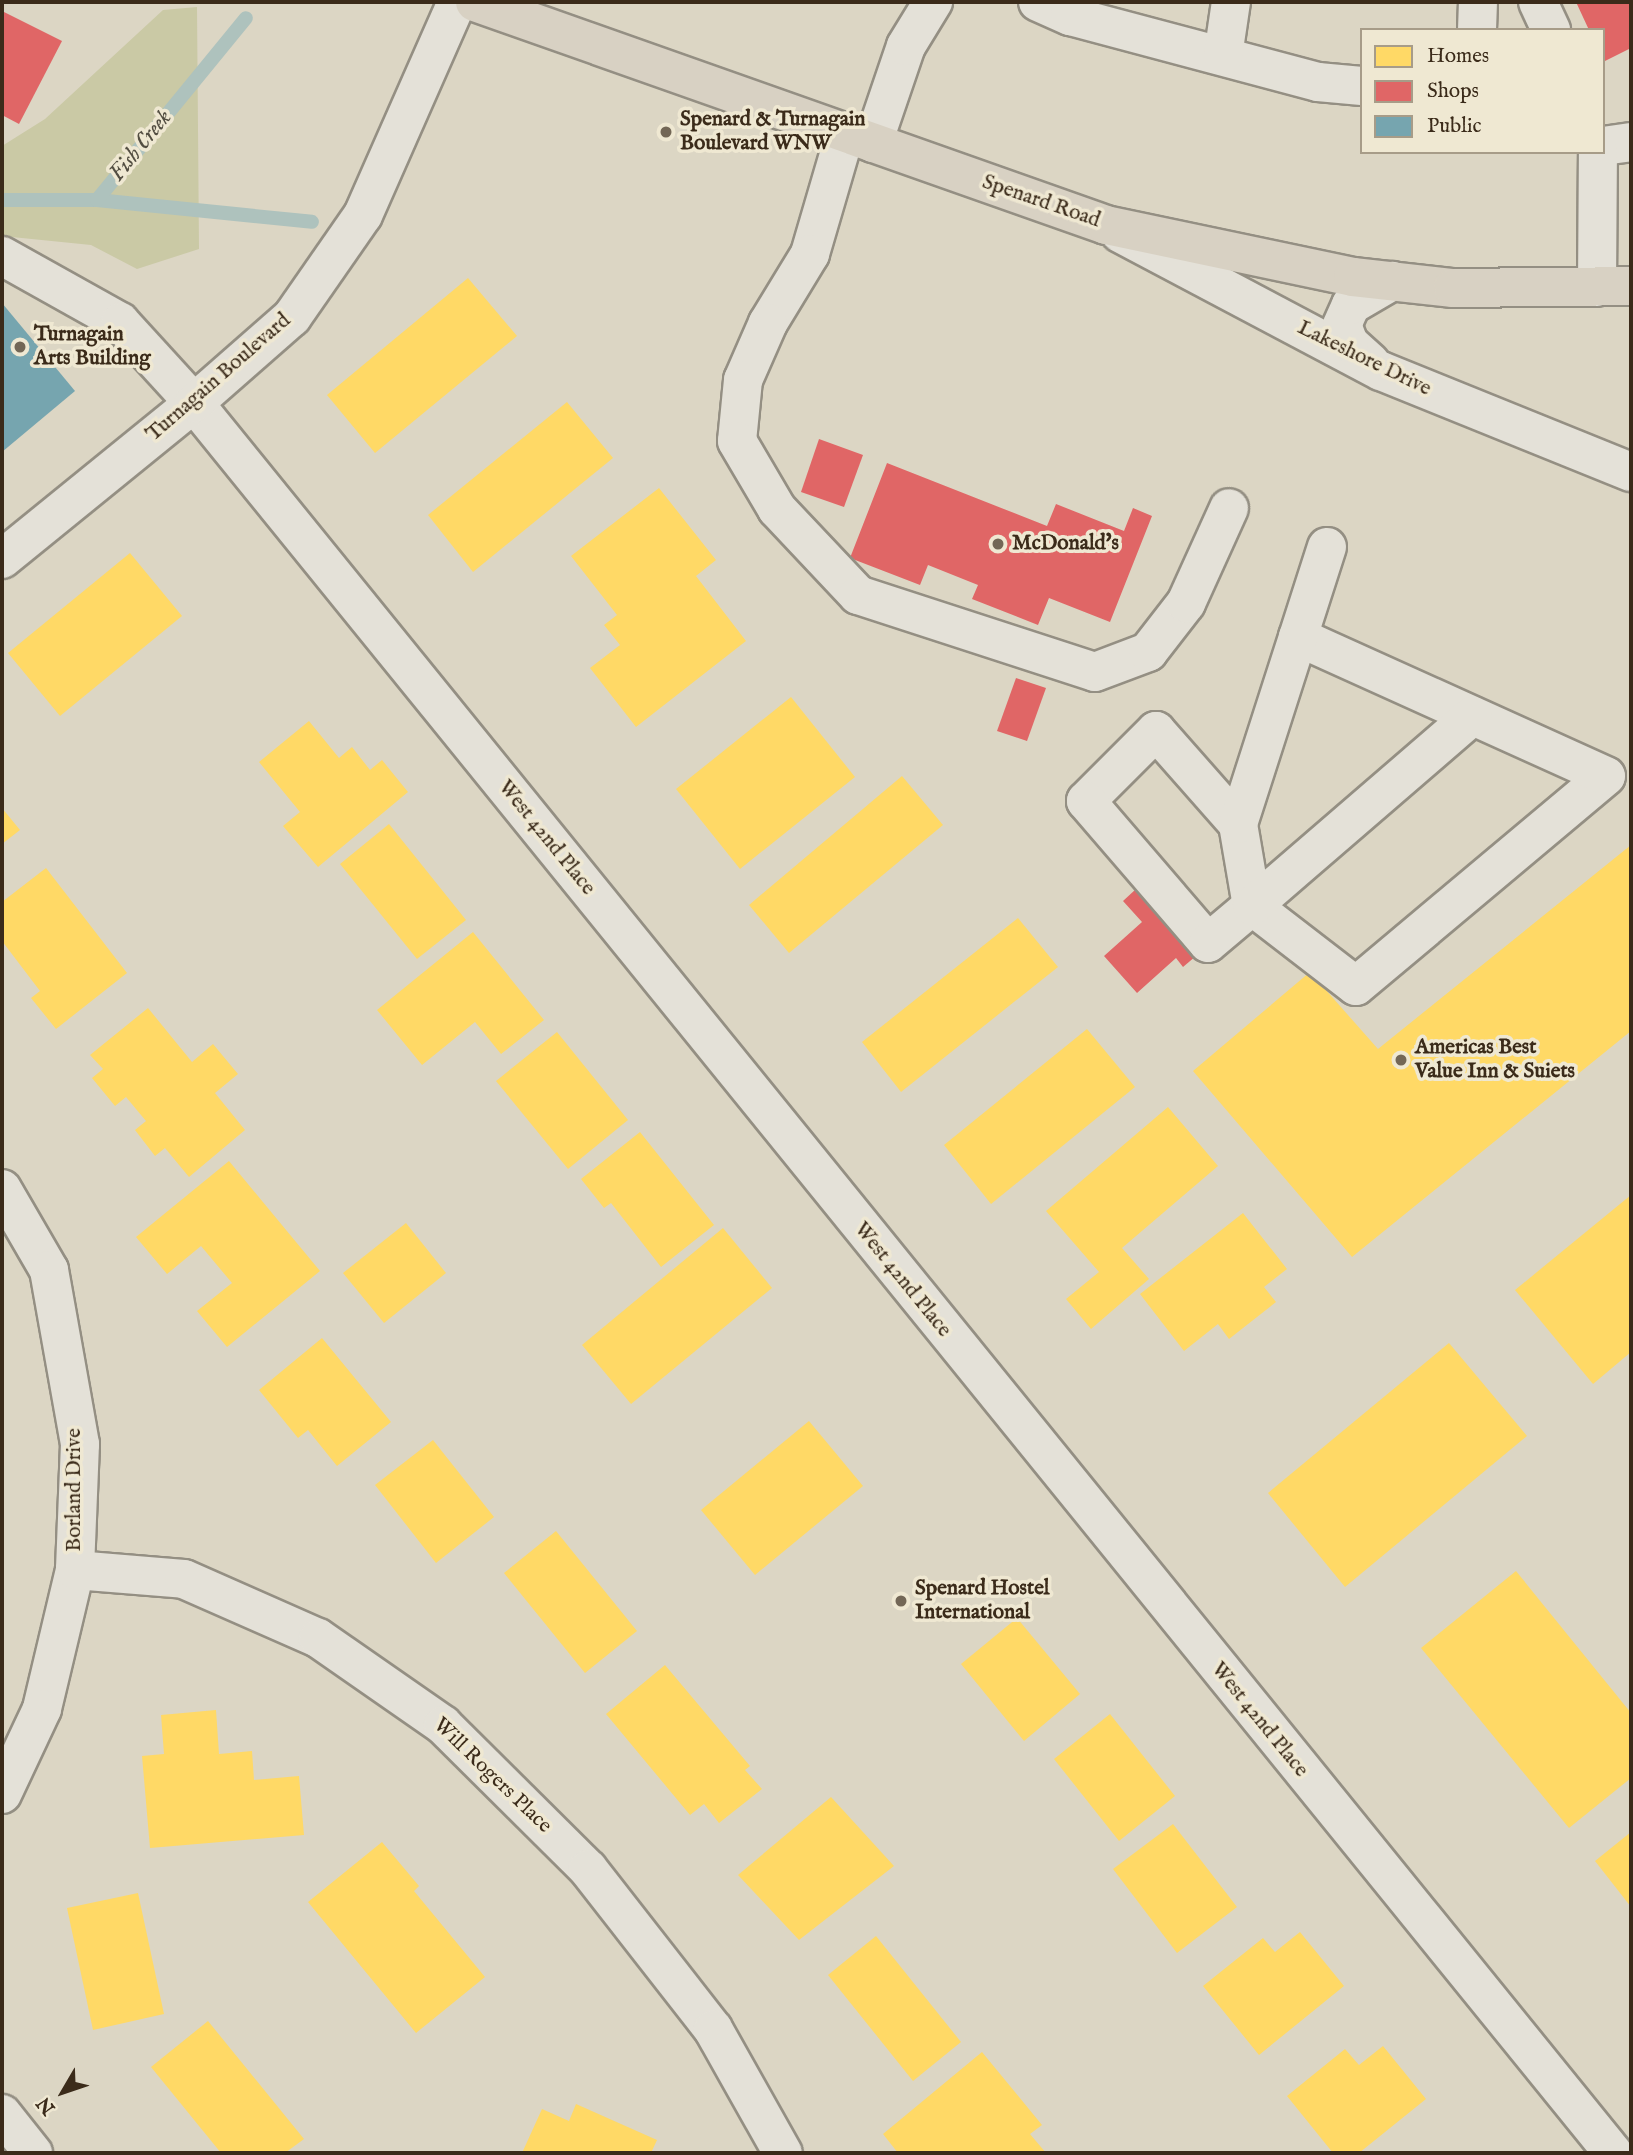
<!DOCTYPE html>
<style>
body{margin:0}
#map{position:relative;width:1633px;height:2155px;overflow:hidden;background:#dcd6c4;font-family:"IM FELL English",serif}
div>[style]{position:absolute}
.green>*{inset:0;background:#cac9a5}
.homes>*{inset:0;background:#ffd966}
.shops>*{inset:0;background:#e06666}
.public>*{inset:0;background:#76a5af}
.stream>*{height:14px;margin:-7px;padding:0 7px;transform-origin:7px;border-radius:7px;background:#aec2bd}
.roads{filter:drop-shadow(2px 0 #948f83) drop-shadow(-2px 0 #948f83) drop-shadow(0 2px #948f83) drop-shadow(0 -2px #948f83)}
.minor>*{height:38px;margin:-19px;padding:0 19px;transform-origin:19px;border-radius:19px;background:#e4e1d8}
.major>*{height:38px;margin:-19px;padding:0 19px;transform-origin:19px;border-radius:19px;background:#d8d1c3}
.dots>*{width:19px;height:19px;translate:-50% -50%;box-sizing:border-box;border:4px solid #efe8d2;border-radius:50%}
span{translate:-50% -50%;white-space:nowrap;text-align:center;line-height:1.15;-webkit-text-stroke:7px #efe8d2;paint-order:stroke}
.poi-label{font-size:21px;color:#3b2b1a;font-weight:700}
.left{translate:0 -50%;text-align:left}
.street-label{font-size:21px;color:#3b2b1a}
.water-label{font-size:23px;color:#534e42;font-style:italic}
.frame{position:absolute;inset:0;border:4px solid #3b2b1a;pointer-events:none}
.legend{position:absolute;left:1360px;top:28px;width:245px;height:126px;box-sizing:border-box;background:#efe8d2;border:2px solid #a79c88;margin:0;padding:9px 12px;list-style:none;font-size:21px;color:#3b2b1a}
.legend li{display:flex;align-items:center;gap:14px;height:35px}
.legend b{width:35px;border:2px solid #a79c88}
.north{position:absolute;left:28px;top:2057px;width:70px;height:70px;-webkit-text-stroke:5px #efe8d2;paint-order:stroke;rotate:231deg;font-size:19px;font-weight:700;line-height:28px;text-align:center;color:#3b2b1a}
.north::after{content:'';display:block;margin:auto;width:24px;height:32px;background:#3b2b1a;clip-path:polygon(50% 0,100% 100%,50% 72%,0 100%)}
</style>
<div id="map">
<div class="green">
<div style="clip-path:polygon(197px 7px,199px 249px,137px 269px,91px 245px,2px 236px,2px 146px,45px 119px,163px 10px)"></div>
</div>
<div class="homes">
<div style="clip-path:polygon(468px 278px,517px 336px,375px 453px,327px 395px)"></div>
<div style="clip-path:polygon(567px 402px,613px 458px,473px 572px,428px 515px)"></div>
<div style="clip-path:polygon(659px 488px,716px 560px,696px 576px,746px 641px,636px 727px,590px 668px,620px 645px,604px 625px,617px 615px,571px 556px)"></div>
<div style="clip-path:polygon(130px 553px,182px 616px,60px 716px,8px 653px)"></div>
<div style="clip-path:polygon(791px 697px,855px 777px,740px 869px,676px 789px)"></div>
<div style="clip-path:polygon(309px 721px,339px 758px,352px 747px,370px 770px,382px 760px,408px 792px,318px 867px,283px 826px,300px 812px,259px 762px)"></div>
<div style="clip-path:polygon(902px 776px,943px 825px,789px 953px,749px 905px)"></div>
<div style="clip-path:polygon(2px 808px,20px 830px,2px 844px)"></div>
<div style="clip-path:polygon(389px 824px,466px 920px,417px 959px,340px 864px)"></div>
<div style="clip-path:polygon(1631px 845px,1631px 1031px,1352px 1257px,1193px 1071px,1310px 972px,1378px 1049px)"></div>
<div style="clip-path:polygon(46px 868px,127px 973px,56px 1029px,31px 998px,40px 991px,2px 941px,2px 902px)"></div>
<div style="clip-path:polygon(1018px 918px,1058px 967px,901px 1092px,862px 1042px)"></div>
<div style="clip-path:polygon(473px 932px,544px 1020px,501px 1054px,475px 1022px,422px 1065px,377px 1010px)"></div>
<div style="clip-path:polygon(148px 1008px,192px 1062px,213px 1044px,238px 1074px,215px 1093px,245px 1130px,189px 1177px,165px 1148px,155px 1156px,135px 1130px,146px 1121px,126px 1097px,115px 1106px,92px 1078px,103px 1069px,90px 1055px)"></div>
<div style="clip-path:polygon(1087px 1029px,1135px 1087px,991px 1204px,944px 1145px)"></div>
<div style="clip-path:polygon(557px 1032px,628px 1120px,568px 1169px,496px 1081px)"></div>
<div style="clip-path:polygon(1168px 1107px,1218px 1166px,1122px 1248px,1149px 1279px,1091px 1329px,1066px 1299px,1099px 1272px,1046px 1211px)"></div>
<div style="clip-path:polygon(640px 1132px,714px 1225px,661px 1267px,611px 1203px,604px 1208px,581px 1179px)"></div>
<div style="clip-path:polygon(229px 1161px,320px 1271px,227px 1347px,197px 1311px,232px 1283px,201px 1246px,167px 1274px,136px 1237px)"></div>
<div style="clip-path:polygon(1631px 1195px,1631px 1352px,1593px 1384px,1515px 1290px)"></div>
<div style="clip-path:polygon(1243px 1213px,1287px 1269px,1264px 1287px,1276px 1302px,1229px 1339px,1218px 1324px,1184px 1351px,1140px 1294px)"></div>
<div style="clip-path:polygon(406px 1223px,446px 1273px,384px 1323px,343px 1273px)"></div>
<div style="clip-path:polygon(723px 1228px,772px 1288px,631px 1404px,582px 1345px)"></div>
<div style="clip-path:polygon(322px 1338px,391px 1422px,337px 1466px,308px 1430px,298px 1438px,259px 1390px)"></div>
<div style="clip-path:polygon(1449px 1343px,1527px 1436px,1345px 1587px,1268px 1493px)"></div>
<div style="clip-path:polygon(809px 1421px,863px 1486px,755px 1575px,701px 1510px)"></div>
<div style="clip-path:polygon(433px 1440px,494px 1517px,436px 1563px,375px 1485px)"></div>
<div style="clip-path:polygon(556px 1531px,637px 1631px,585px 1673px,504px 1573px)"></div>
<div style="clip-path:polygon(1516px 1571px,1631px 1713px,1631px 1778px,1569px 1828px,1421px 1648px)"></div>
<div style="clip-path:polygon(1017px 1618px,1080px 1694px,1024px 1741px,961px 1664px)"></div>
<div style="clip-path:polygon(665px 1665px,750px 1766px,745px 1770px,762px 1789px,719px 1823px,704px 1804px,690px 1815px,606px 1714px)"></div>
<div style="clip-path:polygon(216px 1710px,219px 1754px,252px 1751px,254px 1780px,299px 1776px,304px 1835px,150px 1848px,142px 1756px,164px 1754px,161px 1715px)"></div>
<div style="clip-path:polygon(1110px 1714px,1175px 1796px,1119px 1841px,1054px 1759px)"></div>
<div style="clip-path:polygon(831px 1797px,894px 1866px,799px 1940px,738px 1875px)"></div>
<div style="clip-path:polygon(1173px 1824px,1237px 1907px,1177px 1953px,1113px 1869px)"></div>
<div style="clip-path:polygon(1631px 1832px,1631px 1907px,1595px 1861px)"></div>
<div style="clip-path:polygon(382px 1842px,419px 1886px,414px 1891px,485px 1977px,416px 2033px,308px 1902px)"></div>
<div style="clip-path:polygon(138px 1893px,164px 2014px,93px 2030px,67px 1908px)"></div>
<div style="clip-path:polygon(1300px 1932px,1344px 1986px,1259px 2055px,1203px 1986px,1263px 1938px,1275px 1952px)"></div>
<div style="clip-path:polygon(876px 1936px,961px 2042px,913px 2081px,828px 1975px)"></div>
<div style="clip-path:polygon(208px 2021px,304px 2139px,285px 2153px,221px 2153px,151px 2067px)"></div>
<div style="clip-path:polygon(1383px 2046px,1426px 2099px,1359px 2153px,1333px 2153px,1287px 2096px,1345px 2049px,1359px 2065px)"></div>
<div style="clip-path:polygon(982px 2052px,1042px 2125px,1030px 2134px,1046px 2153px,898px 2153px,883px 2134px)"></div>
<div style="clip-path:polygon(576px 2104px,657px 2140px,651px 2153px,522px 2153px,542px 2109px,569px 2121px)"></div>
</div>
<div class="shops">
<div style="clip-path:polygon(1576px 2px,1631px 2px,1631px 48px,1605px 61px,1603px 30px,1589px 30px)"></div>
<div style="clip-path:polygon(2px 11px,62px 41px,19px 124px,2px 115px)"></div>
<div style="clip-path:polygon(819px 439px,863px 455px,844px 507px,801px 492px)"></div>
<div style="clip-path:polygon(887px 463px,1047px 526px,1056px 504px,1124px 531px,1133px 508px,1152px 516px,1110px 622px,1049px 598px,1038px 625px,972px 599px,978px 585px,928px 565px,920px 585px,850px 558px)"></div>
<div style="clip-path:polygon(1016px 678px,1046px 688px,1027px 741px,997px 731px)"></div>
<div style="clip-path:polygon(1136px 889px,1196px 956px,1183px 967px,1176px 958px,1137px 993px,1104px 956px,1142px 922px,1123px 901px)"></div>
</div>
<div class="public">
<div style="clip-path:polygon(2px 303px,75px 391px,2px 452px)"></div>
</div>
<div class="stream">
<div style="left:2px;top:200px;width:95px"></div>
<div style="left:97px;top:200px;width:216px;rotate:5.8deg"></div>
<div style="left:97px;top:200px;width:235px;rotate:-50.7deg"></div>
</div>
<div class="roads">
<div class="minor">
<div style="left:1038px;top:2px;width:35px;rotate:24deg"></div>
<div style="left:1070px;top:16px;width:257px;rotate:14.9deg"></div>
<div style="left:1318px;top:82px;width:44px;rotate:5.2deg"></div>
<div style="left:1538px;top:2px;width:31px;rotate:65deg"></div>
<div style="left:1477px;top:30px;width:28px;rotate:-88deg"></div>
<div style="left:1223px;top:56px;width:55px;rotate:-81.6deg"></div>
<div style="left:845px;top:134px;width:125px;rotate:106.3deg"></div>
<div style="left:810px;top:254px;width:81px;rotate:121.3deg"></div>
<div style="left:768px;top:323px;width:62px;rotate:113.7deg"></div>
<div style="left:743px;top:380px;width:61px;rotate:95.6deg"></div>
<div style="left:737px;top:441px;width:79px;rotate:59.5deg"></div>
<div style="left:777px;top:509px;width:118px;rotate:46.7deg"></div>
<div style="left:858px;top:595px;width:249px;rotate:18deg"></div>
<div style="left:1095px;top:672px;width:57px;rotate:-20.7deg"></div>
<div style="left:1148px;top:652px;width:62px;rotate:-52.2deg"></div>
<div style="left:1186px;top:603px;width:104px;rotate:-65.6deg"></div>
<div style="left:873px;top:143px;width:102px;rotate:-71.2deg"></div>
<div style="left:906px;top:46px;width:52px;rotate:-58.5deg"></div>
<div style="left:1603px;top:146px;width:28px;rotate:-8deg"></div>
<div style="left:1120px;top:233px;width:295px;rotate:27.9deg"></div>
<div style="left:1381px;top:371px;width:270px;rotate:22deg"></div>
<div style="left:2px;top:256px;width:135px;rotate:29.2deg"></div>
<div style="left:120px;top:322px;width:110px;rotate:47.6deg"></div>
<div style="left:194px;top:403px;width:2253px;rotate:50.96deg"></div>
<div style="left:1597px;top:287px;width:135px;rotate:-89.6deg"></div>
<div style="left:1370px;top:362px;width:28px;rotate:-138deg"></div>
<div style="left:1349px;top:343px;width:19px;rotate:-111deg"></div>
<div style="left:1342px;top:325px;width:22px;rotate:-66deg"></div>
<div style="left:1351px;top:305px;width:48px;rotate:-30.3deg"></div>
<div style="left:2px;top:559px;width:247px;rotate:-39.1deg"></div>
<div style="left:194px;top:403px;width:130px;rotate:-41.3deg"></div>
<div style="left:292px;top:317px;width:124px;rotate:-55.2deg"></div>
<div style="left:363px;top:215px;width:233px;rotate:-66.2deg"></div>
<div style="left:1238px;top:824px;width:124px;rotate:-131.4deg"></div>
<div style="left:1156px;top:731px;width:99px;rotate:135deg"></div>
<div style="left:1086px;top:801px;width:187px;rotate:49.3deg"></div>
<div style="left:1208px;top:943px;width:57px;rotate:-40.1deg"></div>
<div style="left:1252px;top:906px;width:131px;rotate:37.6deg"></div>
<div style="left:1356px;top:986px;width:326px;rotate:-40deg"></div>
<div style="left:1606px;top:776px;width:338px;rotate:-155.7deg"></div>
<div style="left:1252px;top:906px;width:83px;rotate:-99.7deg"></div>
<div style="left:1238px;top:824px;width:291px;rotate:-72.2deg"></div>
<div style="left:1252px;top:906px;width:291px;rotate:-40.8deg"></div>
<div style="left:2px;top:1189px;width:94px;rotate:59.9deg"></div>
<div style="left:49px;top:1270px;width:177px;rotate:79.9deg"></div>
<div style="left:80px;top:1444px;width:126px;rotate:92.3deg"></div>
<div style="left:75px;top:1570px;width:143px;rotate:103.4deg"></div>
<div style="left:42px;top:1709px;width:94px;rotate:115.2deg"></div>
<div style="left:75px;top:1570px;width:109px;rotate:4.7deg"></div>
<div style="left:184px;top:1579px;width:146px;rotate:23.8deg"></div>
<div style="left:318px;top:1638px;width:152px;rotate:34.8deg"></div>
<div style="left:443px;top:1725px;width:204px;rotate:44.8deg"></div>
<div style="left:588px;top:1869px;width:203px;rotate:52deg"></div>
<div style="left:713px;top:2029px;width:142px;rotate:60.6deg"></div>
<div style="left:2px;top:2114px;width:50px;rotate:51.5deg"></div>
</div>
<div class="major">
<div style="left:475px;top:2px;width:669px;rotate:19.46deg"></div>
<div style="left:1106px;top:225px;width:252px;rotate:11.9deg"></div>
<div style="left:1353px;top:277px;width:101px;rotate:6.3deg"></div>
<div style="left:1453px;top:288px;width:178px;rotate:-0.6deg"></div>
</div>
</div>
<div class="dots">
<div style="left:666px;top:132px;background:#736756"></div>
<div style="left:20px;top:347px;background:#736756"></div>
<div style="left:998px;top:544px;background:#736756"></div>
<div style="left:1401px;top:1060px;background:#736756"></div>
<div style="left:901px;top:1601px;background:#736756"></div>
</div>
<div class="poi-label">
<span class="left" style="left:680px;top:132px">Spenard &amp; Turnagain<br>Boulevard WNW</span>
<span class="left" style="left:34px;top:347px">Turnagain<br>Arts Building</span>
<span class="left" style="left:1012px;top:544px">McDonald's</span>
<span class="left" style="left:1415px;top:1060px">Americas Best<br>Value Inn &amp; Suiets</span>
<span class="left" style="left:915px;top:1601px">Spenard Hostel<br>International</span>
</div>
<div class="street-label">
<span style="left:1041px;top:202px;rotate:19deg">Spenard Road</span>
<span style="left:1364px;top:359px;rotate:26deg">Lakeshore Drive</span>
<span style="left:219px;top:378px;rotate:-41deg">Turnagain Boulevard</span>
<span style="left:546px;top:838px;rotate:51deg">West 42nd Place</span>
<span style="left:902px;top:1280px;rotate:51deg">West 42nd Place</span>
<span style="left:75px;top:1490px;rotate:-90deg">Borland Drive</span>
<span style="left:1259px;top:1720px;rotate:51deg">West 42nd Place</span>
<span style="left:492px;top:1776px;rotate:44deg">Will Rogers Place</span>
</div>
<div class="water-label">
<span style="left:141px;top:146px;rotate:-51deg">Fish Creek</span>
</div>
<div class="frame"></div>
<ul class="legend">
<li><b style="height:19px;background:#ffd966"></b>Homes</li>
<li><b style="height:19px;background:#e06666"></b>Shops</li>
<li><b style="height:19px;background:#76a5af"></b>Public</li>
</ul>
<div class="north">N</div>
</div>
